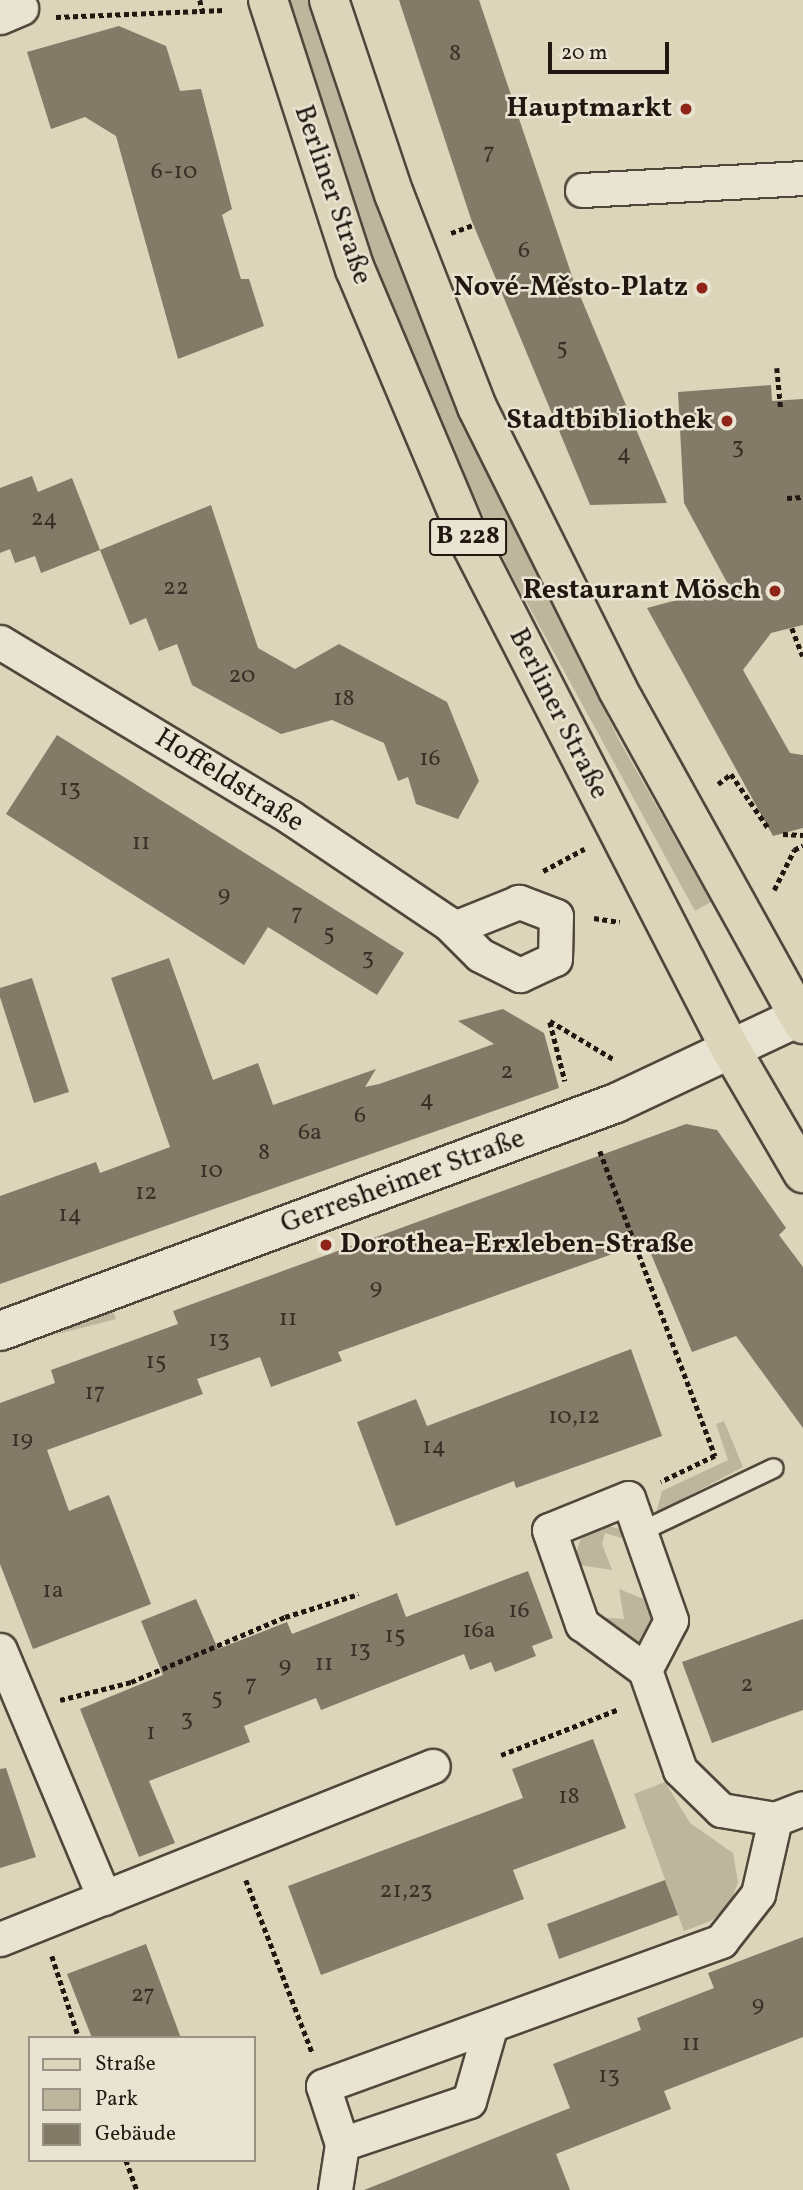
<!DOCTYPE html>
<meta charset="utf-8">
<style>
body{margin:0}
#map{position:relative;width:803px;height:2190px;overflow:hidden;background:#ddd5b9;font-family:Vollkorn,serif}
div>[style]{position:absolute}
.green>*{inset:0;background:#bdb59c}
.building>*{inset:0;background:#837a68}
.path>*{height:4.5px;margin-top:-2.25px;transform-origin:0;background:repeating-linear-gradient(90deg,#221711 0 5px,transparent 0 8.5px)}
.roads{filter:drop-shadow(2px 0 #51463b) drop-shadow(-2px 0 #51463b) drop-shadow(0 2px #51463b) drop-shadow(0 -2px #51463b)}
.lane>*{height:18px;margin:-9px;padding:0 9px;transform-origin:9px;border-radius:9px;background:#e9e4d2}
.street>*{height:33px;margin:-16.5px;padding:0 16.5px;transform-origin:16.5px;border-radius:16.5px;background:#e9e4d2}
.secondary>*{height:38px;margin:-19px;padding:0 19px;transform-origin:19px;border-radius:19px;background:#e9e4d2}
.primary>*{height:38px;margin:-19px;padding:0 19px;transform-origin:19px;border-radius:19px;background:#ddd5b9}
.dots>*{width:19px;height:19px;translate:-50% -50%;box-sizing:border-box;border:4px solid #e9e4d2;border-radius:50%}
span{translate:-50% -50%;white-space:nowrap;text-align:center;line-height:1.15;-webkit-text-stroke:5px #e9e4d2;paint-order:stroke}
.number-label{font-size:24px;color:#3a3027}
.number-label span{-webkit-text-stroke-width:0}
.shield-label span{padding:2px 5px;background:#e9e4d2;border:2px solid;border-radius:5px;-webkit-text-stroke-width:0}
.shield-label{font-size:26px;color:#221711;font-weight:700}
.poi-label{font-size:28px;color:#221711;font-weight:700}
.right{translate:-100% -50%;text-align:right}
.left{translate:0 -50%;text-align:left}
.street-label{font-size:28px;color:#221711}
.legend{position:absolute;left:28px;top:2036px;width:228px;height:126px;box-sizing:border-box;background:#e9e4d2;border:2px solid #999285;margin:0;padding:9px 12px;list-style:none;font-size:21px;color:#221711}
.legend li{display:flex;align-items:center;gap:14px;height:35px}
.legend b{width:35px;border:2px solid #999285}
.scale{position:absolute;left:548px;top:42px;width:121px;height:32px;box-sizing:border-box;border:4px solid #221711;border-top:0;padding-left:9px;font-size:21px;line-height:24px;white-space:nowrap;color:#221711;-webkit-text-stroke:5px #e9e4d2;paint-order:stroke}
</style>
<div id="map">
<div class="green">
<div style="clip-path:polygon(286px 0,318px 0,388px 229px,445px 384px,619px 740px,711px 902px,695px 911px,509px 570px,425px 391px,360px 236px)"></div>
<div style="clip-path:polygon(112px 1309px,116px 1319px,54px 1335px)"></div>
<div style="clip-path:polygon(724px 1421px,743px 1467px,656px 1513px,662px 1491px,728px 1460px,716px 1424px)"></div>
<div style="clip-path:polygon(601px 1524px,624px 1530px,634px 1542px,605px 1533px,602px 1544px,612px 1570px,579px 1565px,575px 1559px,580px 1540px)"></div>
<div style="clip-path:polygon(619px 1589px,658px 1605px,659px 1619px,640px 1645px,597px 1617px,624px 1619px)"></div>
<div style="clip-path:polygon(665px 1782px,690px 1823px,733px 1853px,738px 1882px,731px 1902px,711px 1921px,684px 1931px,634px 1794px)"></div>
</div>
<div class="building">
<div style="clip-path:polygon(399px 0,479px 0,573px 279px,667px 503px,590px 505px,471px 219px)"></div>
<div style="clip-path:polygon(119px 26px,166px 46px,180px 91px,201px 89px,232px 209px,222px 215px,241px 279px,249px 279px,264px 326px,178px 359px,116px 136px,85px 117px,51px 129px,27px 52px)"></div>
<div style="clip-path:polygon(771px 385px,772px 401px,803px 399px,803px 625px,771px 633px,743px 670px,790px 753px,803px 755px,803px 828px,773px 836px,647px 608px,729px 586px,684px 503px,678px 392px)"></div>
<div style="clip-path:polygon(32px 476px,38px 492px,72px 478px,100px 550px,41px 573px,35px 556px,15px 563px,10px 549px,0 553px,0 488px)"></div>
<div style="clip-path:polygon(211px 505px,258px 648px,295px 669px,339px 644px,447px 702px,479px 781px,458px 819px,416px 804px,408px 777px,398px 781px,384px 743px,332px 720px,281px 734px,192px 685px,177px 644px,159px 651px,146px 618px,130px 625px,100px 550px)"></div>
<div style="clip-path:polygon(57px 735px,404px 953px,377px 995px,268px 927px,244px 965px,6px 814px)"></div>
<div style="clip-path:polygon(169px 958px,213px 1080px,258px 1063px,273px 1105px,376px 1069px,365px 1087px,379px 1084px,494px 1044px,458px 1021px,503px 1009px,544px 1033px,559px 1088px,0 1284px,0 1196px,96px 1162px,100px 1173px,170px 1147px,111px 978px)"></div>
<div style="clip-path:polygon(32px 978px,69px 1092px,34px 1103px,0 997px,0 988px)"></div>
<div style="clip-path:polygon(686px 1124px,717px 1130px,786px 1228px,779px 1235px,803px 1267px,803px 1428px,736px 1336px,692px 1352px,646px 1242px,338px 1352px,342px 1361px,271px 1387px,260px 1357px,197px 1379px,203px 1394px,47px 1450px,69px 1511px,109px 1495px,151px 1604px,33px 1649px,0 1564px,0 1403px,55px 1383px,51px 1370px,178px 1324px,173px 1311px)"></div>
<div style="clip-path:polygon(631px 1349px,662px 1436px,516px 1488px,514px 1481px,396px 1526px,357px 1422px,416px 1399px,427px 1426px)"></div>
<div style="clip-path:polygon(528px 1571px,553px 1638px,532px 1646px,536px 1656px,495px 1672px,491px 1662px,470px 1670px,464px 1654px,321px 1710px,316px 1698px,244px 1726px,250px 1742px,149px 1781px,175px 1843px,139px 1857px,80px 1709px,163px 1675px,141px 1621px,196px 1599px,218px 1649px,287px 1622px,292px 1634px,397px 1593px,406px 1617px)"></div>
<div style="clip-path:polygon(803px 1619px,803px 1710px,712px 1743px,682px 1662px)"></div>
<div style="clip-path:polygon(593px 1739px,626px 1828px,513px 1870px,524px 1899px,321px 1975px,288px 1886px,523px 1798px,512px 1769px)"></div>
<div style="clip-path:polygon(6px 1768px,36px 1857px,0 1868px,0 1769px)"></div>
<div style="clip-path:polygon(665px 1880px,678px 1915px,559px 1959px,547px 1924px)"></div>
<div style="clip-path:polygon(803px 1937px,803px 2037px,664px 2091px,671px 2109px,556px 2154px,570px 2190px,364px 2190px,570px 2108px,553px 2064px,641px 2030px,637px 2018px,714px 1988px,708px 1973px)"></div>
<div style="clip-path:polygon(146px 1944px,181px 2038px,92px 2038px,67px 1974px)"></div>
</div>
<div class="path">
<div style="left:200px;top:0;width:14px;rotate:78deg"></div>
<div style="left:56px;top:17px;width:168px;rotate:-2.4deg"></div>
<div style="left:451px;top:233px;width:23px;rotate:-20deg"></div>
<div style="left:777px;top:368px;width:42px;rotate:84.6deg"></div>
<div style="left:787px;top:498px;width:16px;rotate:-4deg"></div>
<div style="left:792px;top:628px;width:30px;rotate:69deg"></div>
<div style="left:718px;top:784px;width:16px;rotate:-38deg"></div>
<div style="left:731px;top:774px;width:67px;rotate:55.4deg"></div>
<div style="left:783px;top:834px;width:20px;rotate:3deg"></div>
<div style="left:543px;top:871px;width:47px;rotate:-28.2deg"></div>
<div style="left:774px;top:890px;width:45px;rotate:-63.4deg"></div>
<div style="left:794px;top:850px;width:10px;rotate:-29deg"></div>
<div style="left:594px;top:918px;width:26px;rotate:9deg"></div>
<div style="left:550px;top:1021px;width:76px;rotate:31deg"></div>
<div style="left:550px;top:1022px;width:61px;rotate:75.7deg"></div>
<div style="left:600px;top:1151px;width:326px;rotate:69.3deg"></div>
<div style="left:715px;top:1456px;width:60px;rotate:154.3deg"></div>
<div style="left:60px;top:1700px;width:73px;rotate:-14.2deg"></div>
<div style="left:131px;top:1682px;width:167px;rotate:-22.9deg"></div>
<div style="left:285px;top:1617px;width:77px;rotate:-17.3deg"></div>
<div style="left:501px;top:1755px;width:127px;rotate:-21.3deg"></div>
<div style="left:246px;top:1880px;width:184px;rotate:69deg"></div>
<div style="left:52px;top:1956px;width:86px;rotate:71.8deg"></div>
<div style="left:126px;top:2160px;width:32px;rotate:70deg"></div>
</div>
<div class="roads">
<div class="lane">
<div style="left:640px;top:1532px;width:148px;rotate:-25.5deg"></div>
</div>
<div class="street">
<div style="left:0;top:17px;width:23px;rotate:-23deg"></div>
<div style="left:582px;top:190px;width:221px;rotate:-3.1deg"></div>
<div style="left:0;top:642px;width:339px;rotate:31.1deg"></div>
<div style="left:290px;top:817px;width:190px;rotate:33.9deg"></div>
<div style="left:448px;top:923px;width:45px;rotate:45deg"></div>
<div style="left:480px;top:955px;width:45px;rotate:26.6deg"></div>
<div style="left:520px;top:975px;width:38px;rotate:-25deg"></div>
<div style="left:555px;top:959px;width:43px;rotate:-88.7deg"></div>
<div style="left:556px;top:916px;width:40px;rotate:-159deg"></div>
<div style="left:519px;top:902px;width:70px;rotate:158.2deg"></div>
<div style="left:0;top:1650px;width:269px;rotate:67.2deg"></div>
<div style="left:645px;top:1670px;width:56px;rotate:-62.5deg"></div>
<div style="left:671px;top:1620px;width:129px;rotate:-109.4deg"></div>
<div style="left:628px;top:1498px;width:85px;rotate:157.9deg"></div>
<div style="left:549px;top:1530px;width:100px;rotate:70.7deg"></div>
<div style="left:582px;top:1624px;width:78px;rotate:36.1deg"></div>
<div style="left:645px;top:1670px;width:106px;rotate:70.7deg"></div>
<div style="left:680px;top:1770px;width:57px;rotate:44.3deg"></div>
<div style="left:721px;top:1810px;width:55px;rotate:9.5deg"></div>
<div style="left:0;top:1939px;width:466px;rotate:-21.8deg"></div>
<div style="left:490px;top:2028px;width:76px;rotate:106deg"></div>
<div style="left:469px;top:2101px;width:134px;rotate:161.3deg"></div>
<div style="left:342px;top:2144px;width:61px;rotate:-108.1deg"></div>
<div style="left:323px;top:2086px;width:424px;rotate:-20deg"></div>
<div style="left:721px;top:1941px;width:60px;rotate:-51.8deg"></div>
<div style="left:758px;top:1894px;width:77px;rotate:-77.2deg"></div>
<div style="left:775px;top:1819px;width:30px;rotate:-21deg"></div>
<div style="left:335px;top:2190px;width:47px;rotate:-81.3deg"></div>
</div>
<div class="secondary">
<div style="left:0;top:1331px;width:657px;rotate:-20.31deg"></div>
<div style="left:616px;top:1103px;width:202px;rotate:-25.2deg"></div>
</div>
<div class="primary">
<div style="left:268px;top:0;width:283px;rotate:72.1deg"></div>
<div style="left:355px;top:269px;width:301px;rotate:67.1deg"></div>
<div style="left:472px;top:546px;width:564px;rotate:62.8deg"></div>
<div style="left:730px;top:1048px;width:145px;rotate:59.7deg"></div>
<div style="left:329px;top:0;width:205px;rotate:71.5deg"></div>
<div style="left:394px;top:194px;width:229px;rotate:68.7deg"></div>
<div style="left:477px;top:407px;width:316px;rotate:63.5deg"></div>
<div style="left:618px;top:690px;width:382px;rotate:61deg"></div>
</div>
</div>
<div class="dots">
<div style="left:686px;top:109px;background:#8f2418"></div>
<div style="left:702px;top:288px;background:#8f2418"></div>
<div style="left:727px;top:421px;background:#8f2418"></div>
<div style="left:775px;top:591px;background:#8f2418"></div>
<div style="left:326px;top:1245px;background:#8f2418"></div>
</div>
<div class="number-label">
<span style="left:455px;top:55px">8</span>
<span style="left:489px;top:154px">7</span>
<span style="left:174px;top:173px">6-10</span>
<span style="left:524px;top:252px">6</span>
<span style="left:562px;top:349px">5</span>
<span style="left:738px;top:448px">3</span>
<span style="left:624px;top:455px">4</span>
<span style="left:44px;top:520px">24</span>
<span style="left:176px;top:589px">22</span>
<span style="left:242px;top:677px">20</span>
<span style="left:344px;top:700px">18</span>
<span style="left:430px;top:760px">16</span>
<span style="left:70px;top:790px">13</span>
<span style="left:141px;top:844px">11</span>
<span style="left:224px;top:896px">9</span>
<span style="left:297px;top:915px">7</span>
<span style="left:329px;top:935px">5</span>
<span style="left:368px;top:959px">3</span>
<span style="left:507px;top:1073px">2</span>
<span style="left:427px;top:1101px">4</span>
<span style="left:360px;top:1117px">6</span>
<span style="left:310px;top:1134px">6a</span>
<span style="left:264px;top:1154px">8</span>
<span style="left:211px;top:1172px">10</span>
<span style="left:146px;top:1194px">12</span>
<span style="left:70px;top:1216px">14</span>
<span style="left:376px;top:1289px">9</span>
<span style="left:288px;top:1320px">11</span>
<span style="left:219px;top:1341px">13</span>
<span style="left:156px;top:1363px">15</span>
<span style="left:95px;top:1394px">17</span>
<span style="left:574px;top:1418px">10,12</span>
<span style="left:22px;top:1441px">19</span>
<span style="left:434px;top:1448px">14</span>
<span style="left:53px;top:1592px">1a</span>
<span style="left:519px;top:1612px">16</span>
<span style="left:479px;top:1632px">16a</span>
<span style="left:395px;top:1637px">15</span>
<span style="left:360px;top:1651px">13</span>
<span style="left:324px;top:1665px">11</span>
<span style="left:285px;top:1667px">9</span>
<span style="left:251px;top:1686px">7</span>
<span style="left:747px;top:1686px">2</span>
<span style="left:217px;top:1699px">5</span>
<span style="left:187px;top:1720px">3</span>
<span style="left:151px;top:1734px">1</span>
<span style="left:569px;top:1798px">18</span>
<span style="left:406px;top:1892px">21,23</span>
<span style="left:143px;top:1996px">27</span>
<span style="left:758px;top:2006px">9</span>
<span style="left:691px;top:2045px">11</span>
<span style="left:609px;top:2077px">13</span>
</div>
<div class="shield-label">
<span style="left:468px;top:537px">B 228</span>
</div>
<div class="poi-label">
<span class="right" style="left:672px;top:109px">Hauptmarkt</span>
<span class="right" style="left:688px;top:288px">Nové-Město-Platz</span>
<span class="right" style="left:713px;top:421px">Stadtbibliothek</span>
<span class="right" style="left:761px;top:591px">Restaurant Mösch</span>
<span class="left" style="left:340px;top:1245px">Dorothea-Erxleben-Straße</span>
</div>
<div class="street-label">
<span style="left:332px;top:195px;rotate:71deg">Berliner Straße</span>
<span style="left:558px;top:714px;rotate:63deg">Berliner Straße</span>
<span style="left:229px;top:781px;rotate:32deg">Hoffeldstraße</span>
<span style="left:403px;top:1182px;rotate:-20deg">Gerresheimer Straße</span>
</div>
<ul class="legend">
<li><b style="height:9px;background:#ddd5b9"></b>Straße</li>
<li><b style="height:19px;background:#bdb59c"></b>Park</li>
<li><b style="height:19px;background:#837a68"></b>Gebäude</li>
</ul>
<div class="scale">20 m</div>
</div>
